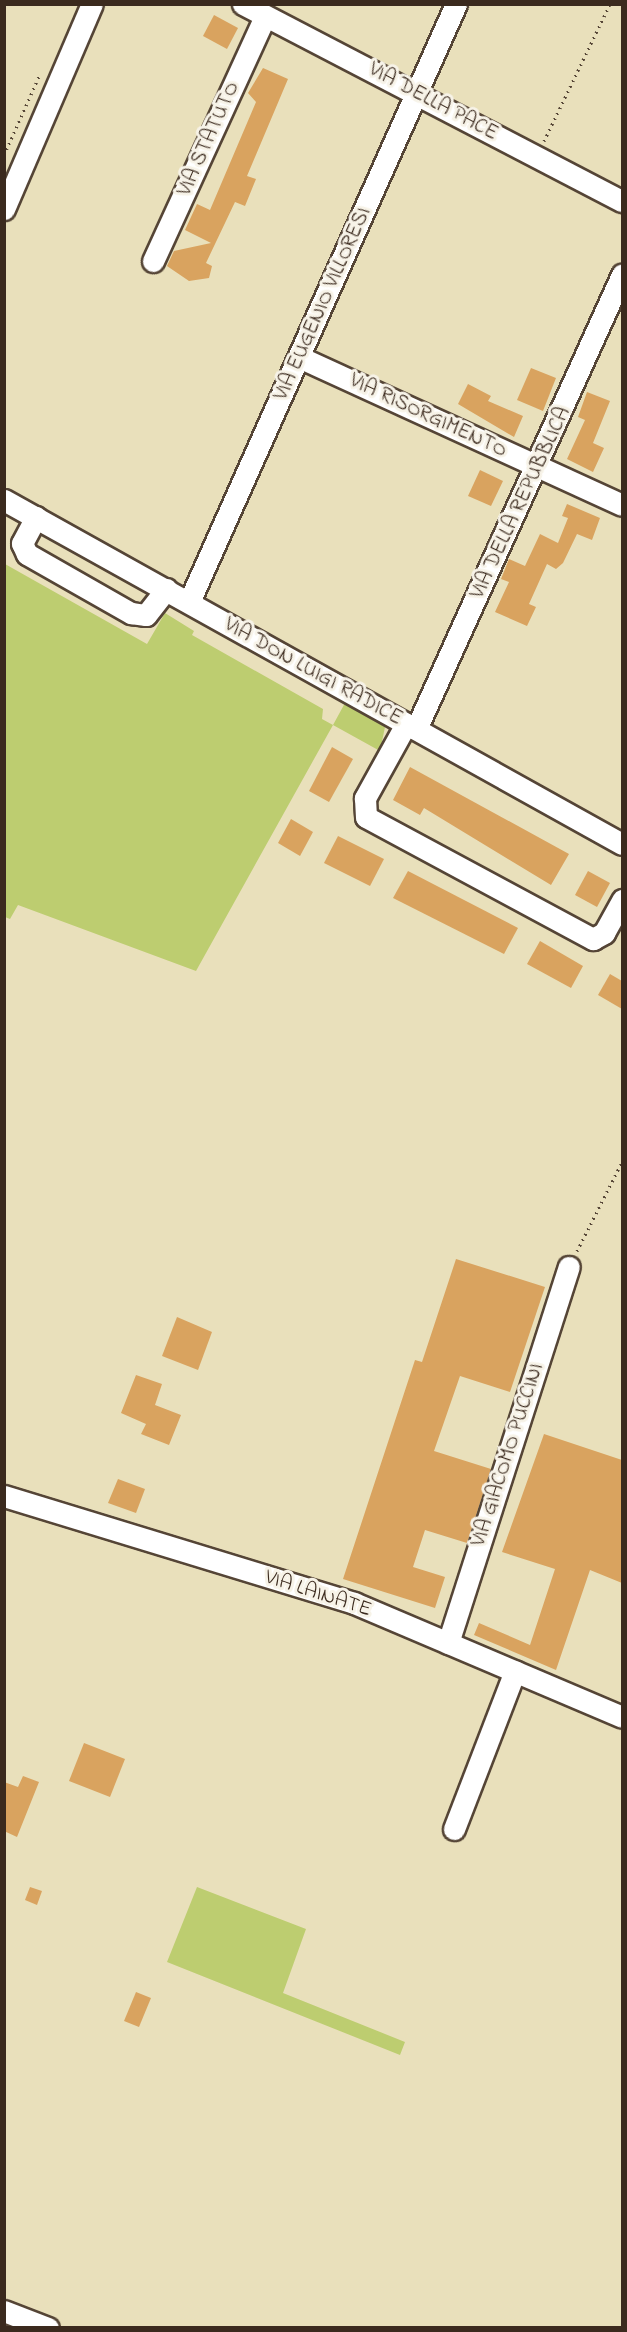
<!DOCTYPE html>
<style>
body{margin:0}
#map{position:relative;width:627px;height:2332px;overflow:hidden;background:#e9e0bb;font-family:"Indie Flower",sans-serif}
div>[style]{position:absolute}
.green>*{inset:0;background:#bdcd70}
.building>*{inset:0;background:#d9a35f}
.path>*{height:3px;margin-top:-1.5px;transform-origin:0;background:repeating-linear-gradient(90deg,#554536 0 1.5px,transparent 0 6px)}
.roads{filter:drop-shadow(2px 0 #554536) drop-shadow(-2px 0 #554536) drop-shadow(0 2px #554536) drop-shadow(0 -2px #554536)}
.minor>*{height:21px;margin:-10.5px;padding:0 10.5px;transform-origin:10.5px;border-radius:10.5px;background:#fff}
span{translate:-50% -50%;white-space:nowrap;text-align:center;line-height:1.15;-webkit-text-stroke:6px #f7f3e8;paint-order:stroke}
.street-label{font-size:21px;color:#3b2a1e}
.frame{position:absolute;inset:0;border:6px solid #3b2a1e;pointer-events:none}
</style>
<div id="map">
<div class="green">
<div style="clip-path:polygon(5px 564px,147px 644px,165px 613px,194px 631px,192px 635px,323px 709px,322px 719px,333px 725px,345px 703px,385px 727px,380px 751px,333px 725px,196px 971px,18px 905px,10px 919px,5px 917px)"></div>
<div style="clip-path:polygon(197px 1887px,306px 1929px,283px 1993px,405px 2042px,400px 2055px,167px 1962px)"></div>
</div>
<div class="building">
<div style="clip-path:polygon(214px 15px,238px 28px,227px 49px,203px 36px)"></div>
<div style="clip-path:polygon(263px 68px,288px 79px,247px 176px,256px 179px,245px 206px,235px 202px,206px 263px,212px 266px,209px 278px,189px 281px,167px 266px,174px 251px,211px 243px,185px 230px,197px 204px,210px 210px,256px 102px,248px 93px)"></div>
<div style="clip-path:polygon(531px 368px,556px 378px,543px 411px,517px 400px)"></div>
<div style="clip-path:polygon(468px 384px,491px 396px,488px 401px,523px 416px,514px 437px,458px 404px)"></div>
<div style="clip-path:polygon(587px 392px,610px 401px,593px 443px,604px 448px,593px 472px,567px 459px,585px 420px,578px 417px)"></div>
<div style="clip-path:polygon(480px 470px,503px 481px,491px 506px,468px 496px)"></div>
<div style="clip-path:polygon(567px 504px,600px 518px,592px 540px,577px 534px,563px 563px,556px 569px,547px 564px,529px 604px,536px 607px,527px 626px,495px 612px,509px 582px,501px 579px,509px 559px,525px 566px,540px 534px,558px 543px,568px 518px,562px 516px)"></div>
<div style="clip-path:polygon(332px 747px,353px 759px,329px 802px,309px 791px)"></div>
<div style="clip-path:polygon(410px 767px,569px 854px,551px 885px,424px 808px,420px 815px,393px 800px)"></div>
<div style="clip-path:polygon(291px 819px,313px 832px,300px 856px,278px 843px)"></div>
<div style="clip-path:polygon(338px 836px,384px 859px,370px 886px,324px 863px)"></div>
<div style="clip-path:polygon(408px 871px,518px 928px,504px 954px,393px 898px)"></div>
<div style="clip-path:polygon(588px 871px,610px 883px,597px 907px,575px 895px)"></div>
<div style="clip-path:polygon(540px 941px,583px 966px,571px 988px,527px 964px)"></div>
<div style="clip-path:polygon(610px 974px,622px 981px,622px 1009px,598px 995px)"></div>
<div style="clip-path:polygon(456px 1259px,545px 1287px,510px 1392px,460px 1376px,434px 1451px,491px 1469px,467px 1543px,425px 1530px,413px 1567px,445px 1577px,435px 1608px,343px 1579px,415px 1360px,422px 1362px)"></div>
<div style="clip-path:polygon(177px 1317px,212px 1332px,198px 1370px,162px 1356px)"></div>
<div style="clip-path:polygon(136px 1375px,162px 1384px,155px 1405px,181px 1415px,169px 1445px,141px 1434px,146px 1424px,121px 1413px)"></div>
<div style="clip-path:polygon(544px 1434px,622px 1460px,622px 1583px,590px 1570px,556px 1670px,474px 1635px,479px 1623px,530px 1645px,555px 1569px,502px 1552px)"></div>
<div style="clip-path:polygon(118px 1479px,145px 1489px,136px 1513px,108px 1503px)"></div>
<div style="clip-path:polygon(84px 1743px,125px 1759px,110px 1797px,69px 1781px)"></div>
<div style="clip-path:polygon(23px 1776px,39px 1782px,17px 1837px,4px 1831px,4px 1782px,18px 1787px)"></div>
<div style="clip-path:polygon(30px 1887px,42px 1891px,37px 1905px,25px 1900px)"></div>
<div style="clip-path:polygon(136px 1992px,151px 1998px,139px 2027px,124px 2021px)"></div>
</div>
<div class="path">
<div style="left:544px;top:141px;width:152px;rotate:-64.3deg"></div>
<div style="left:4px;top:155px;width:89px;rotate:-66deg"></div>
<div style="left:577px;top:1251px;width:100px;rotate:-63.2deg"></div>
</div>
<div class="roads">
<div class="minor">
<div style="left:243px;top:4px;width:427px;rotate:27.5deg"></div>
<div style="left:4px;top:209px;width:223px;rotate:-66.8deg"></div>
<div style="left:153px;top:261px;width:269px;rotate:-65.4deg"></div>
<div style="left:299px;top:357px;width:355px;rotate:24.6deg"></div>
<div style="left:4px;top:500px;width:707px;rotate:29.1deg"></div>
<div style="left:36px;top:517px;width:30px;rotate:118deg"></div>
<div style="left:22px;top:543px;width:12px;rotate:66deg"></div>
<div style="left:27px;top:554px;width:120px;rotate:29.6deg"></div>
<div style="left:131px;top:613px;width:15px;rotate:8deg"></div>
<div style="left:146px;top:615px;width:33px;rotate:-52deg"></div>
<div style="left:189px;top:602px;width:655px;rotate:-65.94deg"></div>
<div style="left:406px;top:724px;width:85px;rotate:119deg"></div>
<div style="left:365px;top:798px;width:19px;rotate:87deg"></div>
<div style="left:366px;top:817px;width:258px;rotate:28.3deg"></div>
<div style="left:593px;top:939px;width:13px;rotate:-29deg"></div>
<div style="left:604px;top:933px;width:38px;rotate:-61deg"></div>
<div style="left:416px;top:729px;width:499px;rotate:-65.6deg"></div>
<div style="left:4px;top:1496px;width:366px;rotate:17deg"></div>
<div style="left:354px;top:1603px;width:291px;rotate:23deg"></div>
<div style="left:448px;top:1643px;width:395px;rotate:-72.2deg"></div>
<div style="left:454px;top:1829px;width:169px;rotate:-68.9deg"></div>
<div style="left:4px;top:2311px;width:47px;rotate:21.1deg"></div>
</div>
</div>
<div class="street-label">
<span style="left:433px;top:102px;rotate:28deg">VIA DELLA PACE</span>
<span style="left:209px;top:139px;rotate:-66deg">VIA STATUTO</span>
<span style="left:323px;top:304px;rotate:-66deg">VIA EUGENIO VILLORESI</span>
<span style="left:428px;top:416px;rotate:25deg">VIA RISORGIMENTO</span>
<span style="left:521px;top:503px;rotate:-65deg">VIA DELLA REPUBBLICA</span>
<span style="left:313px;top:672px;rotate:29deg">VIA DON LUIGI RADICE</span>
<span style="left:508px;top:1455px;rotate:-72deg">VIA GIACOMO PUCCINI</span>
<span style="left:318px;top:1594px;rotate:18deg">VIA LAINATE</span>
</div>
<div class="frame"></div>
</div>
